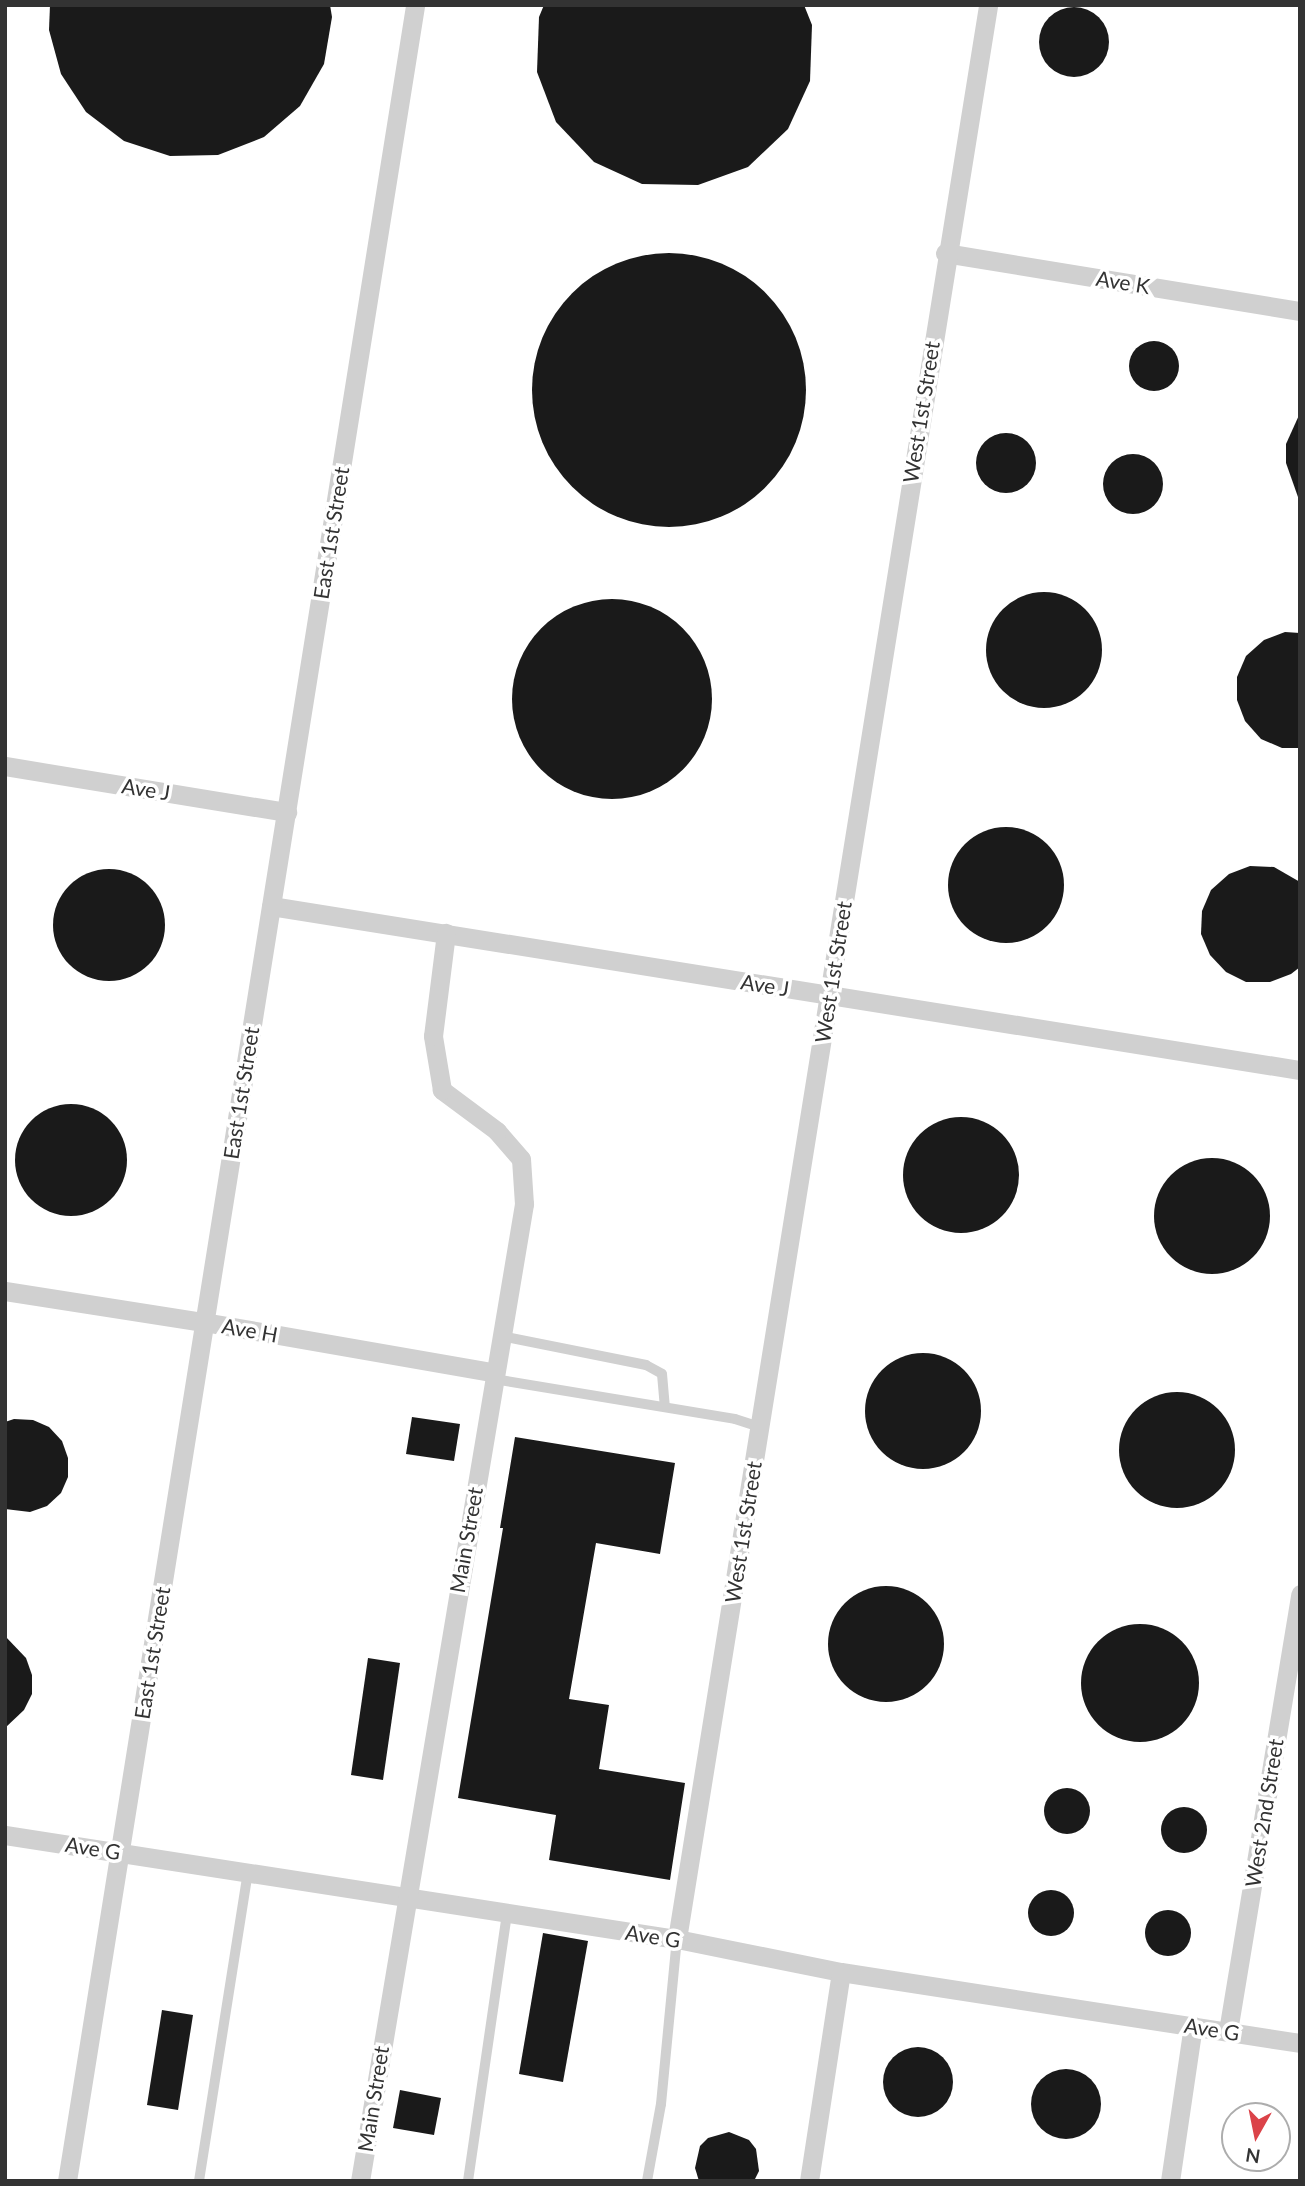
<!DOCTYPE html>
<style>
body{margin:0}
#map{position:relative;width:1305px;height:2186px;overflow:hidden;background:#fff;font-family:Lato,sans-serif}
div>[style]{position:absolute}
.building>*{inset:0;background:#1a1a1a}
.round{border-radius:50%}
.service>*{height:10px;margin:-5px;padding:0 5px;transform-origin:5px;border-radius:5px;background:#d0d0d0}
.minor>*{height:19px;margin:-9.5px;padding:0 9.5px;transform-origin:9.5px;border-radius:9.5px;background:#d0d0d0}
span{translate:-50% -50%;white-space:nowrap;text-align:center;line-height:1.15;-webkit-text-stroke:7px #fff;paint-order:stroke}
.street-label{font-size:21px;color:#333}
.frame{position:absolute;inset:0;border:7px solid #333;pointer-events:none}
.north{position:absolute;left:1221px;top:2102px;width:70px;height:70px;box-sizing:border-box;background:#fff;border:2px solid #adadad;border-radius:50%;rotate:189deg;font-size:19px;font-weight:700;line-height:28px;text-align:center;color:#333}
.north::after{content:'';display:block;margin:auto;width:24px;height:32px;background:#db4349;clip-path:polygon(50% 0,100% 100%,50% 72%,0 100%)}
</style>
<div id="map">
<div class="building">
<div style="clip-path:polygon(50px 5px,330px 5px,332px 17px,324px 64px,300px 106px,264px 137px,218px 155px,170px 156px,124px 141px,86px 112px,61px 74px,49px 30px)"></div>
<div style="clip-path:polygon(544px 5px,804px 5px,812px 25px,810px 81px,788px 129px,748px 167px,698px 185px,642px 184px,594px 162px,556px 122px,537px 72px,539px 17px)"></div>
<div class="round" style="left:1039px;top:7px;width:70px;height:70px"></div>
<div class="round" style="left:532px;top:253px;width:274px;height:274px"></div>
<div class="round" style="left:1129px;top:341px;width:50px;height:50px"></div>
<div style="clip-path:polygon(1300px 413px,1300px 497px,1298px 497px,1286px 463px,1286px 444px)"></div>
<div class="round" style="left:976px;top:433px;width:60px;height:60px"></div>
<div class="round" style="left:1103px;top:454px;width:60px;height:60px"></div>
<div class="round" style="left:986px;top:592px;width:116px;height:116px"></div>
<div class="round" style="left:512px;top:599px;width:200px;height:200px"></div>
<div style="clip-path:polygon(1285px 632px,1300px 633px,1300px 748px,1282px 748px,1261px 739px,1245px 721px,1237px 700px,1237px 677px,1246px 656px,1264px 640px)"></div>
<div class="round" style="left:948px;top:827px;width:116px;height:116px"></div>
<div style="clip-path:polygon(1250px 866px,1274px 867px,1300px 882px,1300px 967px,1291px 974px,1270px 982px,1246px 982px,1226px 972px,1210px 955px,1201px 934px,1202px 911px,1211px 890px,1229px 874px)"></div>
<div class="round" style="left:53px;top:869px;width:112px;height:112px"></div>
<div class="round" style="left:15px;top:1104px;width:112px;height:112px"></div>
<div class="round" style="left:903px;top:1117px;width:116px;height:116px"></div>
<div class="round" style="left:1154px;top:1158px;width:116px;height:116px"></div>
<div class="round" style="left:865px;top:1353px;width:116px;height:116px"></div>
<div class="round" style="left:1119px;top:1392px;width:116px;height:116px"></div>
<div style="clip-path:polygon(412px 1417px,460px 1424px,454px 1461px,406px 1454px)"></div>
<div style="clip-path:polygon(14px 1419px,33px 1420px,49px 1427px,62px 1441px,68px 1458px,68px 1477px,61px 1493px,47px 1506px,30px 1512px,5px 1509px,5px 1422px)"></div>
<div style="clip-path:polygon(515px 1437px,675px 1463px,660px 1554px,596px 1543px,569px 1699px,609px 1705px,599px 1769px,685px 1783px,670px 1880px,549px 1860px,556px 1815px,458px 1798px,503px 1528px,500px 1528px)"></div>
<div class="round" style="left:828px;top:1586px;width:116px;height:116px"></div>
<div class="round" style="left:1081px;top:1624px;width:118px;height:118px"></div>
<div style="clip-path:polygon(5px 1636px,26px 1658px,32px 1675px,32px 1694px,24px 1710px,5px 1728px)"></div>
<div style="clip-path:polygon(368px 1658px,400px 1663px,383px 1780px,351px 1775px)"></div>
<div class="round" style="left:1044px;top:1788px;width:46px;height:46px"></div>
<div class="round" style="left:1161px;top:1807px;width:46px;height:46px"></div>
<div class="round" style="left:1028px;top:1890px;width:46px;height:46px"></div>
<div class="round" style="left:1145px;top:1910px;width:46px;height:46px"></div>
<div style="clip-path:polygon(543px 1933px,588px 1941px,563px 2082px,519px 2074px)"></div>
<div style="clip-path:polygon(162px 2010px,193px 2015px,178px 2110px,147px 2105px)"></div>
<div class="round" style="left:883px;top:2047px;width:70px;height:70px"></div>
<div class="round" style="left:1031px;top:2069px;width:70px;height:70px"></div>
<div style="clip-path:polygon(400px 2090px,441px 2098px,434px 2135px,393px 2128px)"></div>
<div style="clip-path:polygon(729px 2132px,749px 2140px,756px 2149px,759px 2171px,754px 2181px,699px 2181px,695px 2168px,700px 2146px,708px 2138px)"></div>
</div>
<div class="service">
<div style="left:501px;top:1336px;width:148px;rotate:11.3deg"></div>
<div style="left:646px;top:1365px;width:18px;rotate:29deg"></div>
<div style="left:662px;top:1374px;width:33px;rotate:85deg"></div>
<div style="left:494px;top:1379px;width:244px;rotate:9.4deg"></div>
<div style="left:735px;top:1419px;width:26px;rotate:18deg"></div>
<div style="left:199px;top:2181px;width:312px;rotate:-81deg"></div>
<div style="left:468px;top:2181px;width:271px;rotate:-81.7deg"></div>
<div style="left:647px;top:2181px;width:78px;rotate:-79.7deg"></div>
<div style="left:661px;top:2104px;width:166px;rotate:-84.5deg"></div>
</div>
<div class="minor">
<div style="left:945px;top:253px;width:360px;rotate:9.3deg"></div>
<div style="left:5px;top:766px;width:286px;rotate:9.3deg"></div>
<div style="left:271px;top:906px;width:1042px;rotate:9.06deg"></div>
<div style="left:5px;top:1291px;width:201px;rotate:8.9deg"></div>
<div style="left:204px;top:1322px;width:295px;rotate:9.9deg"></div>
<div style="left:5px;top:1835px;width:680px;rotate:8.8deg"></div>
<div style="left:677px;top:1939px;width:167px;rotate:11.4deg"></div>
<div style="left:841px;top:1972px;width:464px;rotate:8.8deg"></div>
<div style="left:677px;top:1939px;width:1959px;rotate:-80.86deg"></div>
<div style="left:1228px;top:2031px;width:443px;rotate:-80.6deg"></div>
<div style="left:67px;top:2181px;width:2204px;rotate:-80.91deg"></div>
<div style="left:360px;top:2181px;width:991px;rotate:-80.47deg"></div>
<div style="left:524px;top:1204px;width:45px;rotate:-93.8deg"></div>
<div style="left:521px;top:1159px;width:37px;rotate:-131deg"></div>
<div style="left:497px;top:1131px;width:69px;rotate:-143.3deg"></div>
<div style="left:442px;top:1090px;width:55px;rotate:-99.5deg"></div>
<div style="left:433px;top:1036px;width:104px;rotate:-82.8deg"></div>
<div style="left:809px;top:2181px;width:211px;rotate:-81.3deg"></div>
<div style="left:1170px;top:2181px;width:157px;rotate:-81.6deg"></div>
</div>
<div class="street-label">
<span style="left:1123px;top:282px;rotate:9deg">Ave K</span>
<span style="left:921px;top:412px;rotate:-81deg">West 1st Street</span>
<span style="left:331px;top:533px;rotate:-81deg">East 1st Street</span>
<span style="left:146px;top:789px;rotate:9deg">Ave J</span>
<span style="left:833px;top:972px;rotate:-81deg">West 1st Street</span>
<span style="left:765px;top:985px;rotate:9deg">Ave J</span>
<span style="left:241px;top:1093px;rotate:-81deg">East 1st Street</span>
<span style="left:250px;top:1330px;rotate:10deg">Ave H</span>
<span style="left:743px;top:1532px;rotate:-81deg">West 1st Street</span>
<span style="left:466px;top:1540px;rotate:-80deg">Main Street</span>
<span style="left:152px;top:1653px;rotate:-81deg">East 1st Street</span>
<span style="left:1264px;top:1813px;rotate:-81deg">West 2nd Street</span>
<span style="left:93px;top:1848px;rotate:9deg">Ave G</span>
<span style="left:653px;top:1936px;rotate:9deg">Ave G</span>
<span style="left:1212px;top:2029px;rotate:9deg">Ave G</span>
<span style="left:373px;top:2099px;rotate:-81deg">Main Street</span>
</div>
<div class="frame"></div>
<div class="north">N</div>
</div>
